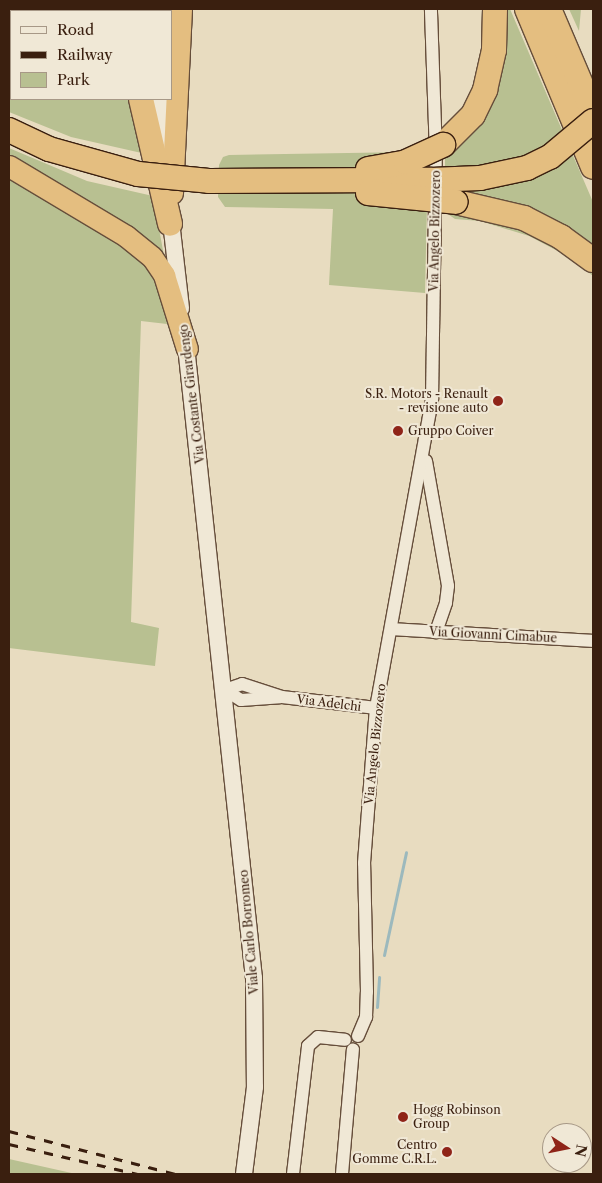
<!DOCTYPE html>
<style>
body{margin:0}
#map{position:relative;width:602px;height:1183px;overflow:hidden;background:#e8dcc0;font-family:"Libre Caslon Text",serif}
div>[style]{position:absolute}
.green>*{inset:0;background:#b8c091}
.stream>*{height:3px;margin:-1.5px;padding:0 1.5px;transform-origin:1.5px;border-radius:1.5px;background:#9cb9bd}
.roads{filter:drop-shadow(1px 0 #664e3b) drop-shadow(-1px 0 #664e3b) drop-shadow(0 1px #664e3b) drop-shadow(0 -1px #664e3b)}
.minor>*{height:12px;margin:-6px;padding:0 6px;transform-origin:6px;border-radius:6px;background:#f0e8d6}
.tertiary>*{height:16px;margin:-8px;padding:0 8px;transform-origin:8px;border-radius:8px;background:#f0e8d6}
.trunk>*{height:21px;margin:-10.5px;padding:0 10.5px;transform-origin:10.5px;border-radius:10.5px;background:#e4be80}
.motorway>*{height:24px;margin:-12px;padding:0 12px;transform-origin:12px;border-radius:12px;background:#e4be80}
.rail>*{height:3px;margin-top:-1.5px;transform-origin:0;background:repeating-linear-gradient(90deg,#3a1f0f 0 9px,transparent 0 18px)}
.bridges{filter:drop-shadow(1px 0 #3a1f0f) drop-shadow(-1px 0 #3a1f0f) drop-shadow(0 1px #3a1f0f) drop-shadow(0 -1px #3a1f0f)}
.motorway-bridge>*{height:24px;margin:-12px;padding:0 12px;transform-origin:12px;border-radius:12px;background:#e4be80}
.dots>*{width:14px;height:14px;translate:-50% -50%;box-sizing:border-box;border:2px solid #f0e8d6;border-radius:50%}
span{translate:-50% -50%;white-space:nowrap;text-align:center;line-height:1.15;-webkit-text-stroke:4px #f0e8d6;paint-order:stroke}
.street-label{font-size:12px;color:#3a1f0f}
.poi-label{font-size:12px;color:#3a1f0f}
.right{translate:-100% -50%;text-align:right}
.left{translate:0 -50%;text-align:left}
.frame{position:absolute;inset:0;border:10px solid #3a1f0f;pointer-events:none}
.legend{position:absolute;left:10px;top:10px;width:162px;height:90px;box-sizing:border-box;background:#f0e8d6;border:1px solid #a79886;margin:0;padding:6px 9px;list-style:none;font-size:15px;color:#3a1f0f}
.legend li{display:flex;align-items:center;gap:10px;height:25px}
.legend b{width:25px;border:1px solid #a79886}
.north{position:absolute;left:542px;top:1123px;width:50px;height:50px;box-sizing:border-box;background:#f0e8d6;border:1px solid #a79886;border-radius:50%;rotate:101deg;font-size:14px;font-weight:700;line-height:20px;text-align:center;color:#3a1f0f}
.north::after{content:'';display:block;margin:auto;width:18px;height:22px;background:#8f2418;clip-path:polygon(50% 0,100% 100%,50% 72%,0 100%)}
</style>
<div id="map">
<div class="green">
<div style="clip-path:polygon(9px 9px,118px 9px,118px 11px,11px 11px,11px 99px,135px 99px,146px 154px,71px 137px,9px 112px)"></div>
<div style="clip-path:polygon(500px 9px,510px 9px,593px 202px,593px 254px,498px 215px,593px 268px,593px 276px,569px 257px,529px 236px,480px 221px,455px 219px,445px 212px,445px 149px,470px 124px)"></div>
<div style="clip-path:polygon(569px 9px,581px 9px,579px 31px)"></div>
<div style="clip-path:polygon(9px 148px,87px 181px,153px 196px,167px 272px,9px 161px)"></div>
<div style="clip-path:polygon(410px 152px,427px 205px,425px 293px,329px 285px,333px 209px,225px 207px,218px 197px,219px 165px,223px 157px,229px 155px)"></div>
<div style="clip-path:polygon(9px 175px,132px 251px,148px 268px,165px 305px,167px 324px,141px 321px,131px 622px,159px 628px,155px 666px,9px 648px)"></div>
<div style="clip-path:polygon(9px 1159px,76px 1174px,9px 1174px)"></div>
</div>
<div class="stream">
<div style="left:384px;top:955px;width:105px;rotate:-77.9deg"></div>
<div style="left:377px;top:1007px;width:30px;rotate:-86deg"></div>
</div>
<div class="roads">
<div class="minor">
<div style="left:426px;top:461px;width:127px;rotate:80deg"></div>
<div style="left:448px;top:586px;width:17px;rotate:97deg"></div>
<div style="left:446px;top:603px;width:31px;rotate:109deg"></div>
<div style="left:392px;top:629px;width:201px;rotate:3.4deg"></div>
<div style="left:225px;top:690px;width:18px;rotate:-19deg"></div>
<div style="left:242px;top:684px;width:42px;rotate:18deg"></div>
<div style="left:282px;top:697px;width:95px;rotate:6.7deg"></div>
<div style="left:225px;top:690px;width:19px;rotate:32deg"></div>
<div style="left:241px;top:700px;width:39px;rotate:-4deg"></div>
<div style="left:358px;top:1036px;width:21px;rotate:-67deg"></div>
<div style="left:366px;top:1017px;width:25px;rotate:-88deg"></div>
<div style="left:367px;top:992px;width:129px;rotate:-91.3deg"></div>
<div style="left:364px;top:863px;width:155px;rotate:-85.6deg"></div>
<div style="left:376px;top:708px;width:314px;rotate:-79.7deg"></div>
<div style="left:432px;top:399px;width:244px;rotate:-89.1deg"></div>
<div style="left:436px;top:155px;width:146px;rotate:-92deg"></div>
<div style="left:293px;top:1174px;width:129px;rotate:-83.3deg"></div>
<div style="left:308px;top:1046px;width:13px;rotate:-42deg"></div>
<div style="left:318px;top:1037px;width:27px;rotate:6deg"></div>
<div style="left:342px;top:1174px;width:125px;rotate:-85deg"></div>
</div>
<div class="tertiary">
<div style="left:151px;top:9px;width:2px;rotate:63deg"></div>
<div style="left:159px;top:99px;width:65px;rotate:83.9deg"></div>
<div style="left:170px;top:213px;width:96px;rotate:83.4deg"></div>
<div style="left:185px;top:337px;width:645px;rotate:83.86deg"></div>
<div style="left:254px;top:978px;width:109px;rotate:89.5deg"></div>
<div style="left:255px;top:1087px;width:88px;rotate:97.2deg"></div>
</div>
<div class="trunk">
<div style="left:9px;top:166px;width:136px;rotate:30.9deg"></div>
<div style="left:126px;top:236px;width:33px;rotate:39deg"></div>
<div style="left:152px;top:257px;width:22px;rotate:56deg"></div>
<div style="left:164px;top:275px;width:77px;rotate:72.7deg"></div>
<div style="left:172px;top:193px;width:184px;rotate:-87.2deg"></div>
</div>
<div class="motorway">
<div style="left:124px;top:9px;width:2px;rotate:63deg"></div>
<div style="left:527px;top:9px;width:171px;rotate:67.3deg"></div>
<div style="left:549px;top:9px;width:112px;rotate:66.9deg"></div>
<div style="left:141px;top:99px;width:128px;rotate:76.9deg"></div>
<div style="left:443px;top:145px;width:42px;rotate:-45deg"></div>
<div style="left:473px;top:115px;width:28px;rotate:-64deg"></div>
<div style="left:485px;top:90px;width:41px;rotate:-77.3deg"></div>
<div style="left:494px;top:50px;width:41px;rotate:-88.6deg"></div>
<div style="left:456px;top:202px;width:70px;rotate:13.2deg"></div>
<div style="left:524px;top:218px;width:42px;rotate:27.2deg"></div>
<div style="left:561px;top:237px;width:39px;rotate:36deg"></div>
</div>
</div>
<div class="rail">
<div style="left:9px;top:1131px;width:171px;rotate:14.5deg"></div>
<div style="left:9px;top:1144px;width:132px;rotate:13.1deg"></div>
</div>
<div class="bridges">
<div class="motorway-bridge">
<div style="left:9px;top:130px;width:44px;rotate:25.4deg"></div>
<div style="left:49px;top:149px;width:92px;rotate:15.7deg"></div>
<div style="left:138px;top:174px;width:71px;rotate:5.6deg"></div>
<div style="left:209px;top:181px;width:222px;rotate:-0.3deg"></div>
<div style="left:431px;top:180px;width:49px;rotate:-2.3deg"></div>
<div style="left:480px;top:178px;width:48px;rotate:-12deg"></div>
<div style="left:527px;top:168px;width:25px;rotate:-26deg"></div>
<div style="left:550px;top:157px;width:56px;rotate:-39.9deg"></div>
<div style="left:368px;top:169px;width:39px;rotate:-10deg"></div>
<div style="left:406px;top:162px;width:41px;rotate:-24.7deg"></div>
<div style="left:368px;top:193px;width:88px;rotate:5.8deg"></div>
</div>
</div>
<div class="dots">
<div style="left:498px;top:401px;background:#8f2418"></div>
<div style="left:398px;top:431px;background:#8f2418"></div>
<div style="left:403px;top:1117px;background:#8f2418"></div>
<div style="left:447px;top:1152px;background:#8f2418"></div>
</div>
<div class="street-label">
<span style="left:435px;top:231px;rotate:-89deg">Via Angelo Bizzozero</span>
<span style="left:192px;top:394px;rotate:-97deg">Via Costante Girardengo</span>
<span style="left:493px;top:635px;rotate:3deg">Via Giovanni Cimabue</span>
<span style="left:329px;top:703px;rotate:7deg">Via Adelchi</span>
<span style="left:375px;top:744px;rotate:-84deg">Via Angelo Bizzozero</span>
<span style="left:249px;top:932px;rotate:-95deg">Viale Carlo Borromeo</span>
</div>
<div class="poi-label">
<span class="right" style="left:488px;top:401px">S.R. Motors - Renault<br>- revisione auto</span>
<span class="left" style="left:408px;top:431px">Gruppo Coiver</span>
<span class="left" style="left:413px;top:1117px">Hogg Robinson<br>Group</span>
<span class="right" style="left:437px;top:1152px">Centro<br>Gomme C.R.L.</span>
</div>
<div class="frame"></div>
<ul class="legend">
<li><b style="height:6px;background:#f0e8d6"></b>Road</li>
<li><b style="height:6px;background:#3a1f0f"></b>Railway</li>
<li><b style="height:14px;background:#b8c091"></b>Park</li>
</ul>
<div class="north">N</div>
</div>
